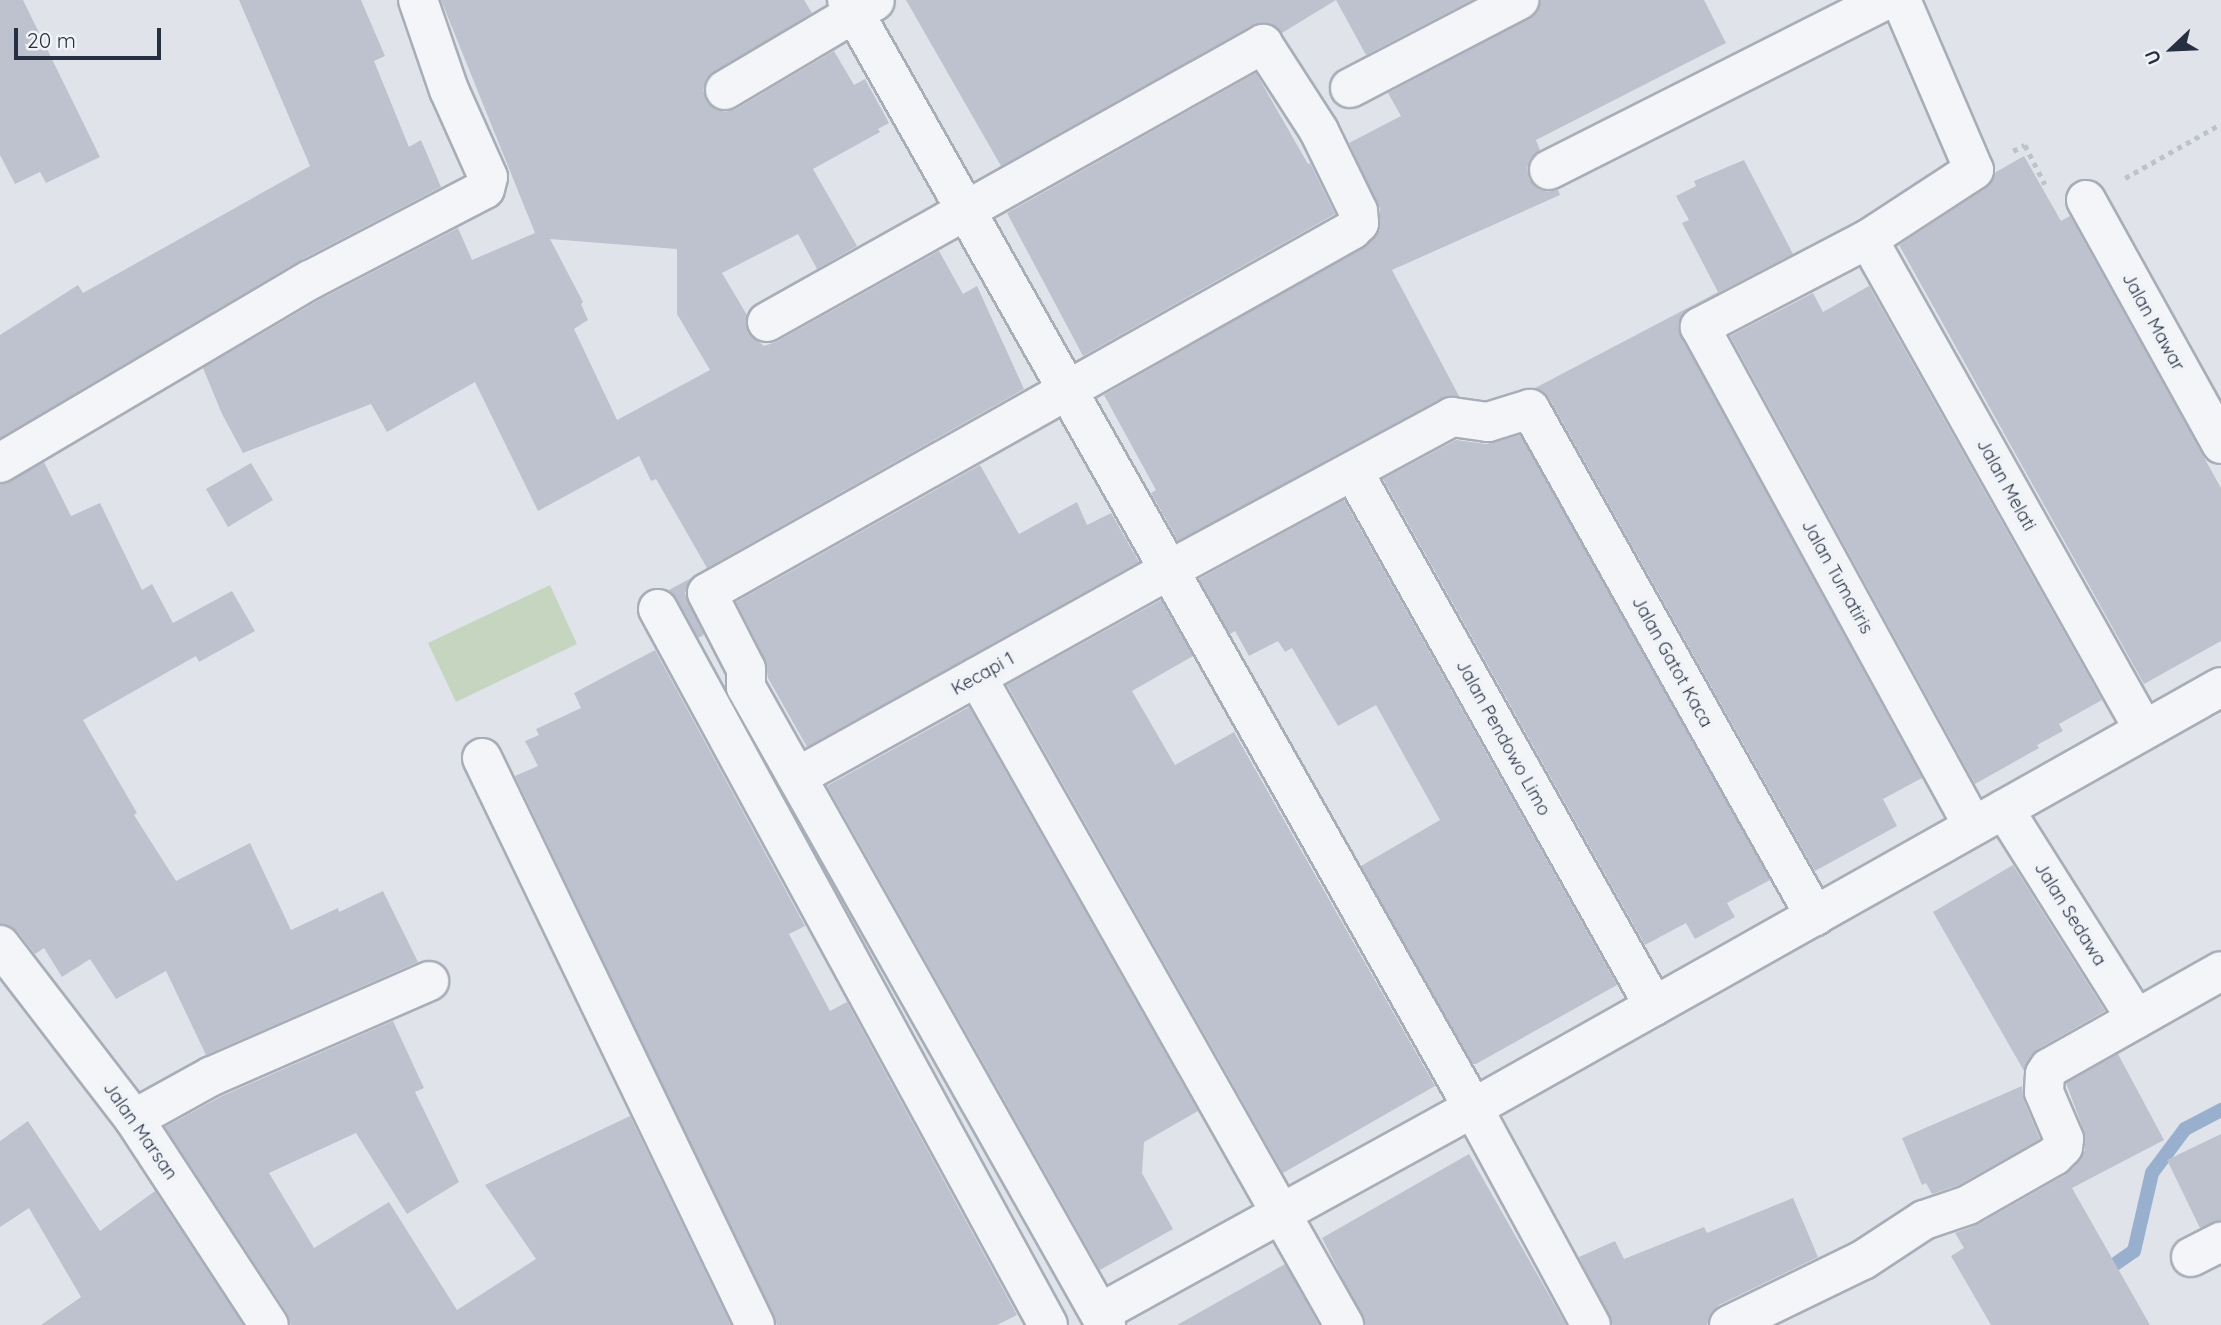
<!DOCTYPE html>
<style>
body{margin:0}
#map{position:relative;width:2221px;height:1325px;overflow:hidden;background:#e0e4ea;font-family:Quicksand,sans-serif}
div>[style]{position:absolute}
.green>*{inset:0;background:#c5d5c0}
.stream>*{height:14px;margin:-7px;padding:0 7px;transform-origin:7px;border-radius:7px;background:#98b0ce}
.building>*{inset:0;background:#bdc2ce}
.path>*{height:4.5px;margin-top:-2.25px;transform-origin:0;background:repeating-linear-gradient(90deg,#bec2c9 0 5px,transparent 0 10px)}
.roads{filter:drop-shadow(2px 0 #a8aeb8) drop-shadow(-2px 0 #a8aeb8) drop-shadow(0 2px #a8aeb8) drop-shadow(0 -2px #a8aeb8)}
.minor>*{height:38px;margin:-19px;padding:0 19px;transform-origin:19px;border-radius:19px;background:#f3f5f8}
span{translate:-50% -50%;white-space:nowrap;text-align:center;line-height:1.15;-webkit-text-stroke:7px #f0f3f7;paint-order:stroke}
.street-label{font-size:18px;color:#273043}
.north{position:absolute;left:2137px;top:14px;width:70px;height:70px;-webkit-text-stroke:5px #f0f3f7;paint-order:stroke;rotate:247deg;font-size:19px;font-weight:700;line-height:28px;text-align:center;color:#273043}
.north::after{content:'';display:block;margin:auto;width:24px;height:32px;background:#273043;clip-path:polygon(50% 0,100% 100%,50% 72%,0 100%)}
.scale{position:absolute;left:14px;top:28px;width:147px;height:32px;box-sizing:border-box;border:4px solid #273043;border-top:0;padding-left:9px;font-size:21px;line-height:24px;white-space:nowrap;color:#273043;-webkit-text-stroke:5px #f0f3f7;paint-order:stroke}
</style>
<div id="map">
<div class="green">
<div style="clip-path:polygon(550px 585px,577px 644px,456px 702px,428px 643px)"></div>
</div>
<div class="stream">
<div style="left:2101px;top:1274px;width:40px;rotate:-34.9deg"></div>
<div style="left:2134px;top:1251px;width:80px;rotate:-77deg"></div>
<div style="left:2152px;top:1173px;width:55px;rotate:-53.1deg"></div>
<div style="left:2185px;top:1129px;width:41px;rotate:-27.8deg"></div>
</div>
<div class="building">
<div style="clip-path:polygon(0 0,23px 0,100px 157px,46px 183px,40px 172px,15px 184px,0 155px)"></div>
<div style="clip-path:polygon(239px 0,361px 0,385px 56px,374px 61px,409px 147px,421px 140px,441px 187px,299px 261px,0 438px,0 335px,78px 285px,83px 293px,310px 166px)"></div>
<div style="clip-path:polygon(evenodd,441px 0,804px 0,812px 13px,706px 79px,703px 90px,707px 102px,715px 109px,725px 112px,736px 109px,834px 51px,854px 85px,865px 79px,889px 123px,878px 129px,880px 132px,813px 169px,857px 246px,817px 269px,798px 234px,722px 273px,747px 315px,748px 333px,764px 346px,778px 341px,939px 251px,963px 294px,977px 286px,1024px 389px,707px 568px,656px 479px,651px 481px,639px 456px,538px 511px,475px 382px,387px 432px,371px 404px,243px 453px,222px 414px,203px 368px,321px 299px,458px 228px,472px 260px,535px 233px,441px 0,550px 239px,677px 249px,677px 314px,710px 370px,617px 420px,574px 329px,588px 320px,581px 304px,583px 302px,550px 239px)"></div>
<div style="clip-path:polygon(906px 0,1472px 0,1366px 55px,1336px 0,1282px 33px,1273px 25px,1253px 25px,1001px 166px)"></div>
<div style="clip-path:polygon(1541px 0,1704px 0,1726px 43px,1536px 140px,1540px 150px,1530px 159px,1527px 168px,1529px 179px,1538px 189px,1547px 192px,1558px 190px,1560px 195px,1392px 270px,1459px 396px,1442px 398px,1178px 541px,1151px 493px,1156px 490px,1104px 395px,1367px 245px,1380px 230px,1380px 209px,1349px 143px,1401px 116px,1388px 93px,1529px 19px,1538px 11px)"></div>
<div style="clip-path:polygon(1256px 73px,1308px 164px,1310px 163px,1335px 214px,1083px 356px,1007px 213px)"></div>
<div style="clip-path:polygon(2024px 156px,2061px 221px,2070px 216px,2221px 488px,2221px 641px,2144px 684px,1899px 245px,1986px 188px,1996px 172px)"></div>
<div style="clip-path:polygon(1744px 160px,1793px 254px,1689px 308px,1682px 315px,1678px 326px,1681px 337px,1922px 778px,1883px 799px,1897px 826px,1815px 871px,1549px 398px,1535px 388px,1718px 292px,1682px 223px,1689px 220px,1676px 196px,1696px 186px,1694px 181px)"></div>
<div style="clip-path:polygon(1869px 286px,2102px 700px,2059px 724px,2063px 731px,2037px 745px,2039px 748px,1975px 784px,1730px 336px,1813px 293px,1823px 312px)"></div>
<div style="clip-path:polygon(1520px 435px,1770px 880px,1727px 903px,1735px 917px,1695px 939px,1686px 923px,1645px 945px,1383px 479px,1456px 440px,1486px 444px)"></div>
<div style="clip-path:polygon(44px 462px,71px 516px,100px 503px,142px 590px,152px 584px,173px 623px,232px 591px,255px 631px,199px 662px,196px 656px,83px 720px,137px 813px,134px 815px,176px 881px,250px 843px,291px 930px,338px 908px,339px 912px,383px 891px,418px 962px,206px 1055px,166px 971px,116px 999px,90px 959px,62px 977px,44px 948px,35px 954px,17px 931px,0 924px,0 485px)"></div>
<div style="clip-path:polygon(251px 463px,273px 500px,228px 527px,206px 489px)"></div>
<div style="clip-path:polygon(980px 465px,1019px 534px,1077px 502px,1087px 525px,1111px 513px,1139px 562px,807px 747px,768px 678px,765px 659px,736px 602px)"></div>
<div style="clip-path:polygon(1344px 500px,1617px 985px,1476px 1064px,1473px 1064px,1361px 866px,1440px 820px,1376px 705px,1338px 726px,1292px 648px,1285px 652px,1278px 641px,1249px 656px,1235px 631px,1230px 634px,1199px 579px)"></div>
<div style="clip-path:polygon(693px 577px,685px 593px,704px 635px,698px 638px,677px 599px,669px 590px)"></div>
<div style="clip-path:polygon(1161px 600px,1193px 656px,1132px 691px,1175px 765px,1234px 732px,1435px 1086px,1283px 1173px,1007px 685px)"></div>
<div style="clip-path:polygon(655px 650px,805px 926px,789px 934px,830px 1011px,847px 1002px,1017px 1315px,997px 1325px,777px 1325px,515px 776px,538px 766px,525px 741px,539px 735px,536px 729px,581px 708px,574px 693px)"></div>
<div style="clip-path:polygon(969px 707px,1198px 1111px,1144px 1142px,1142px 1173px,1173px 1229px,1100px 1270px,827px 786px)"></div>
<div style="clip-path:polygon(2013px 865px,2105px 1011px,2038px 1049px,2024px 1071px,1933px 912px)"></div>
<div style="clip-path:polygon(393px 1021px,424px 1088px,415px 1092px,459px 1182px,407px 1214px,356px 1133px,269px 1173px,314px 1248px,389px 1202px,457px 1310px,536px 1259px,485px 1185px,630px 1116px,731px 1325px,291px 1325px,287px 1313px,165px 1127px,222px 1096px)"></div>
<div style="clip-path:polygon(2118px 1054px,2164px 1140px,2072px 1188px,2150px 1325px,1991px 1325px,1951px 1256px,1964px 1248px,1955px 1233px,1979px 1224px,2065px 1175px,2078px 1162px,2085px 1150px,2084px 1131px,2066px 1083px)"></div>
<div style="clip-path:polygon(2022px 1086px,2024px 1101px,2040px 1139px,1959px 1185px,1932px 1194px,1926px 1183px,1922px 1185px,1902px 1138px)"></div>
<div style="clip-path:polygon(28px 1121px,100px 1231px,155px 1191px,243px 1325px,41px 1325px,81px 1297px,29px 1208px,0 1227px,0 1141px)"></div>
<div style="clip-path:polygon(2221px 1134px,2221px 1220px,2200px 1228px,2167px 1160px)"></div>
<div style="clip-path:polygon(1469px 1154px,1566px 1325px,1366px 1325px,1322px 1238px)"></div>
<div style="clip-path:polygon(1793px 1198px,1818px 1257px,1719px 1305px,1711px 1313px,1707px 1325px,1613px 1325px,1579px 1257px,1615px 1241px,1624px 1259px,1704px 1227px,1707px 1233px)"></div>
<div style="clip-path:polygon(1285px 1264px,1319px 1325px,1177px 1325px,1248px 1285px)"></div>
</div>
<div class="path">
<div style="left:2013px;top:151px;width:13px;rotate:-27deg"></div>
<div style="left:2025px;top:145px;width:44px;rotate:62.9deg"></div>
<div style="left:2125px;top:178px;width:110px;rotate:-29.4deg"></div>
</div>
<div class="roads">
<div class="minor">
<div style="left:847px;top:0;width:1273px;rotate:60.53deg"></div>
<div style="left:1473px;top:1108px;width:247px;rotate:61.5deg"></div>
<div style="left:1901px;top:0;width:185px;rotate:66.8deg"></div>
<div style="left:1974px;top:170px;width:126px;rotate:146.9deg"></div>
<div style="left:1868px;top:239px;width:190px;rotate:152.4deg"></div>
<div style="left:1700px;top:327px;width:569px;rotate:61.32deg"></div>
<div style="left:1350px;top:88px;width:191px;rotate:-27.5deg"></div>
<div style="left:725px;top:90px;width:174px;rotate:-30.7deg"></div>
<div style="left:1549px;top:170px;width:377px;rotate:-26.8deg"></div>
<div style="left:2086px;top:200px;width:279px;rotate:61deg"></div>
<div style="left:1868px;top:239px;width:563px;rotate:60.66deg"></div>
<div style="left:767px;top:322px;width:569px;rotate:-29.27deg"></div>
<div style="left:1263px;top:44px;width:103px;rotate:57.2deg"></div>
<div style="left:1319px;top:131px;width:89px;rotate:64deg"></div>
<div style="left:1358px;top:211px;width:12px;rotate:85deg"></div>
<div style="left:1359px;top:223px;width:10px;rotate:135deg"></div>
<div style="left:1352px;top:230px;width:740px;rotate:150.63deg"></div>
<div style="left:707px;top:593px;width:85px;rotate:62.8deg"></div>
<div style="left:746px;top:669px;width:18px;rotate:90deg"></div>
<div style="left:746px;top:687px;width:733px;rotate:60.57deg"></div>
<div style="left:0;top:463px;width:360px;rotate:-30.6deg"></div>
<div style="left:310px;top:280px;width:197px;rotate:-27.5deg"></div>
<div style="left:485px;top:189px;width:12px;rotate:-76deg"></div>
<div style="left:488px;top:177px;width:95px;rotate:-114.1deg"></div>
<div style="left:449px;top:90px;width:95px;rotate:-109deg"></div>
<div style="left:1353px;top:471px;width:614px;rotate:60.64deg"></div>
<div style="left:658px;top:609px;width:815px;rotate:61.42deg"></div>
<div style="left:977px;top:677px;width:745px;rotate:60.47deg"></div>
<div style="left:482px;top:758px;width:629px;rotate:64.29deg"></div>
<div style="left:797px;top:777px;width:426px;rotate:-29.1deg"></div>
<div style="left:1169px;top:570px;width:322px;rotate:-28.4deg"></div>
<div style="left:1452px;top:417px;width:36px;rotate:8deg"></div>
<div style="left:1488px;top:422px;width:44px;rotate:-17.2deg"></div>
<div style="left:1530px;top:409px;width:582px;rotate:60.66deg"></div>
<div style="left:2004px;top:809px;width:248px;rotate:57.8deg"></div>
<div style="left:0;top:945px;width:220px;rotate:52.4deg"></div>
<div style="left:134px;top:1119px;width:246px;rotate:56.8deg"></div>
<div style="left:134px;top:1119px;width:89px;rotate:-28.9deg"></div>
<div style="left:212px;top:1076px;width:237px;rotate:-23.6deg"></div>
<div style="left:2191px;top:1257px;width:34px;rotate:-27deg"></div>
<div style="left:1100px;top:1313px;width:426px;rotate:-28.8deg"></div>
<div style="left:1473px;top:1108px;width:858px;rotate:-29.37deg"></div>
<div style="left:1729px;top:1325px;width:149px;rotate:-25.9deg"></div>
<div style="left:1863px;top:1260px;width:73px;rotate:-33.3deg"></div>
<div style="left:1924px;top:1220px;width:46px;rotate:-18.8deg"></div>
<div style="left:1968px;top:1205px;width:99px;rotate:-29.7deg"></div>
<div style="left:2054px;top:1156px;width:13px;rotate:-45deg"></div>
<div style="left:2063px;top:1147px;width:8px;rotate:-83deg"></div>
<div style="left:2064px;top:1139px;width:51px;rotate:-113.1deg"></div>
<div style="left:2044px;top:1092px;width:18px;rotate:-87deg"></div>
<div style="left:2045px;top:1074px;width:7px;rotate:-56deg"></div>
<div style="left:2049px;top:1068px;width:197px;rotate:-29.4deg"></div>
</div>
</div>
<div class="street-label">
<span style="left:2153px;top:322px;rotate:61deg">Jalan Mawar</span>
<span style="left:2006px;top:485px;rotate:61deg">Jalan Melati</span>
<span style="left:1837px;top:577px;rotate:61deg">Jalan Tumatiris</span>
<span style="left:1672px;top:662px;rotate:61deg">Jalan Gatot Kaca</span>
<span style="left:983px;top:674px;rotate:-29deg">Kecapi 1</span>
<span style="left:1503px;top:738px;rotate:61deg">Jalan Pendowo Limo</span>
<span style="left:2070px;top:914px;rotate:58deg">Jalan Sedawa</span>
<span style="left:140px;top:1131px;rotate:55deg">Jalan Marsan</span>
</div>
<div class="north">U</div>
<div class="scale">20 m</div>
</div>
